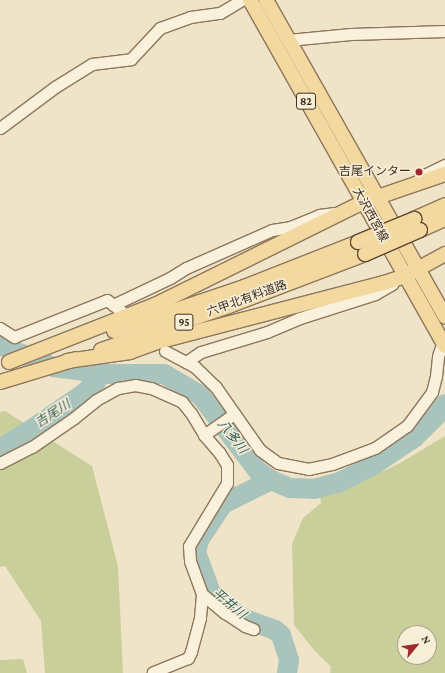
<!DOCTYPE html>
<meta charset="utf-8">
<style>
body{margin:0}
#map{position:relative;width:445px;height:673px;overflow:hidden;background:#f0e4c8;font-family:"Crimson Pro","Noto Sans JP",serif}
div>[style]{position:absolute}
.green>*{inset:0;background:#c9cf9b}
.river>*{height:20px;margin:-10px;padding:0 10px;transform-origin:10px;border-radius:10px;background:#a9c4bc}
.roads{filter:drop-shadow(1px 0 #8d765c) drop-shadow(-1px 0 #8d765c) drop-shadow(0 1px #8d765c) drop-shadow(0 -1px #8d765c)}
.minor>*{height:11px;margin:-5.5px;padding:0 5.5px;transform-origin:5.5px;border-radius:5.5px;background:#faf1dc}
.major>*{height:14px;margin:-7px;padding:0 7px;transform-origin:7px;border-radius:7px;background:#f3d9a0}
.bridges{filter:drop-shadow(1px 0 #5b4430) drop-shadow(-1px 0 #5b4430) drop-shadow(0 1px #5b4430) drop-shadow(0 -1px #5b4430)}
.major-bridge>*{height:14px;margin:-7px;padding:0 7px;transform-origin:7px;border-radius:7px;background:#f3d9a0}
.dots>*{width:11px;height:11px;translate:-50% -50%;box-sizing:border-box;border:2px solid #f7eed8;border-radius:50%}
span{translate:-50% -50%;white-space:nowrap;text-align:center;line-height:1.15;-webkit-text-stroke:3px #f7eed8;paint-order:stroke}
.shield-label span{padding:1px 3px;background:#f7eed8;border:1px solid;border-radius:3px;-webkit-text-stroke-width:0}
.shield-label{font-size:11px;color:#3d2e20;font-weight:700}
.poi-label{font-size:12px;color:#3d2e20}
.right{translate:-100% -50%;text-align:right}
.street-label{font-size:12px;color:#3d2e20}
.water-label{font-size:13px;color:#2f5d5a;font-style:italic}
.north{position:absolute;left:397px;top:625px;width:40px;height:40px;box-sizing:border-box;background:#f7eed8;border:1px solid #ada18e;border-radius:50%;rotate:61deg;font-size:11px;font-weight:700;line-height:16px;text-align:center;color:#3d2e20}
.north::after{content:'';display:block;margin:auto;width:14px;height:18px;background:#9e2a2b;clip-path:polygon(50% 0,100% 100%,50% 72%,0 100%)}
</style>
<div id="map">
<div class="green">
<div style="clip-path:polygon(5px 411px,92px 466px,118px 566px,123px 673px,45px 673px,41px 621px,5px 566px,0 567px,0 412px)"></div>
<div style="clip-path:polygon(evenodd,445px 436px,445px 673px,330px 673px,331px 667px,314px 650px,294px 625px,292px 544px,303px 518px,321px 503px,319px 486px,365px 480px,400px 463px,445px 436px,405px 633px,429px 633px,429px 657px,405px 657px,405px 633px)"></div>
<div style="clip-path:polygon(23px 659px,27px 673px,0 673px,0 660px)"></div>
</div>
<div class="river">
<div style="left:0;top:345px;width:58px;rotate:22.2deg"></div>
<div style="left:54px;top:367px;width:51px;rotate:7.8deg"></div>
<div style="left:105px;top:374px;width:59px"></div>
<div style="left:164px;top:374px;width:42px;rotate:30.3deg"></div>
<div style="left:200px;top:395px;width:96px;rotate:52.7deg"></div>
<div style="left:258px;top:471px;width:16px;rotate:35deg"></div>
<div style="left:271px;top:480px;width:21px;rotate:23deg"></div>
<div style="left:290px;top:488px;width:24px;rotate:2deg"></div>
<div style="left:314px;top:489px;width:27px;rotate:-15deg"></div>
<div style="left:340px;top:482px;width:39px;rotate:-27deg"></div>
<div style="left:375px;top:464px;width:47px;rotate:-33.7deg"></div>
<div style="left:414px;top:438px;width:34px;rotate:-45deg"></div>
<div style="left:438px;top:414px;width:12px;rotate:-55deg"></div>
<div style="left:0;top:449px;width:31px;rotate:-32deg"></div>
<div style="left:26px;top:433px;width:69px;rotate:-34.4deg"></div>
<div style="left:83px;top:394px;width:18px;rotate:-43deg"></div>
<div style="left:96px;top:382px;width:10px;rotate:-66deg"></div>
<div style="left:271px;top:480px;width:54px;rotate:153.4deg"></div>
<div style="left:223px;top:504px;width:43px;rotate:123.7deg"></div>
<div style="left:199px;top:540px;width:12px;rotate:104deg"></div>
<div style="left:196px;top:552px;width:44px;rotate:69.9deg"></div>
<div style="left:211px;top:593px;width:21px;rotate:41deg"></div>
<div style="left:227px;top:607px;width:22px;rotate:34deg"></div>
<div style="left:245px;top:619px;width:32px;rotate:20deg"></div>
<div style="left:275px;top:630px;width:8px;rotate:40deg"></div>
<div style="left:281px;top:635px;width:26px;rotate:72deg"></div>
<div style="left:289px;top:660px;width:13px;rotate:99deg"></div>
</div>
<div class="roads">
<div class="minor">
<div style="left:288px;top:40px;width:63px;rotate:-5.4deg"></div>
<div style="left:351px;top:34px;width:94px;rotate:-1.8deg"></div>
<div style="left:0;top:128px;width:69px;rotate:-36.7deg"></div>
<div style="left:55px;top:87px;width:44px;rotate:-31.9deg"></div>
<div style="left:92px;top:64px;width:39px;rotate:-7deg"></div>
<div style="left:131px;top:59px;width:42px;rotate:-46.9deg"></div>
<div style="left:160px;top:28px;width:32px;rotate:-20deg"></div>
<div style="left:190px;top:17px;width:30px;rotate:-8deg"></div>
<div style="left:220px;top:13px;width:26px;rotate:-31deg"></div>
<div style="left:420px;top:177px;width:28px;rotate:-26deg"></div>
<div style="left:113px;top:305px;width:63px;rotate:-25.3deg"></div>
<div style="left:170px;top:278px;width:19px;rotate:-32deg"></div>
<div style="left:186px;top:268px;width:94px;rotate:-23.8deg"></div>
<div style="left:272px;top:230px;width:18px;rotate:-9deg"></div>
<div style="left:290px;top:227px;width:31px;rotate:-22deg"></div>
<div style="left:319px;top:215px;width:16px;rotate:-7deg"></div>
<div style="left:0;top:328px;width:17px;rotate:33deg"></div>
<div style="left:14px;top:337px;width:100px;rotate:-21.7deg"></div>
<div style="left:107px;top:300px;width:18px;rotate:38deg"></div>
<div style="left:165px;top:351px;width:34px;rotate:28deg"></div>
<div style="left:195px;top:367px;width:28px;rotate:44deg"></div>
<div style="left:215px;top:386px;width:78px;rotate:54.9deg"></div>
<div style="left:260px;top:450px;width:22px;rotate:36deg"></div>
<div style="left:278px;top:463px;width:31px;rotate:11deg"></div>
<div style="left:308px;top:469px;width:25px;rotate:-12deg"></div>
<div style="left:332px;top:464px;width:46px;rotate:-20.4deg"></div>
<div style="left:375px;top:448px;width:39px;rotate:-35deg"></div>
<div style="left:407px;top:426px;width:42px;rotate:-53.7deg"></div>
<div style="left:432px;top:392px;width:16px;rotate:-76deg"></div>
<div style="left:436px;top:376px;width:20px;rotate:-84deg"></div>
<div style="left:438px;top:356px;width:15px;rotate:-70deg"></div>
<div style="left:186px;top:362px;width:18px;rotate:-34deg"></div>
<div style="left:201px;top:352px;width:69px;rotate:-16.9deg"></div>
<div style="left:267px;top:332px;width:36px;rotate:-23deg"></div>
<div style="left:300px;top:318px;width:79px;rotate:-17.7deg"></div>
<div style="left:375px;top:294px;width:20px;rotate:-30deg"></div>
<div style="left:204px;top:435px;width:37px;rotate:-35deg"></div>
<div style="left:0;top:463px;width:36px;rotate:-27deg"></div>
<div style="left:32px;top:447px;width:51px;rotate:-34.6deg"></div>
<div style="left:74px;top:418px;width:28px;rotate:-39deg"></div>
<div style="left:96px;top:400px;width:25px;rotate:-29deg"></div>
<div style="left:118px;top:388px;width:17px;rotate:-10deg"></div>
<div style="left:135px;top:385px;width:16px;rotate:11deg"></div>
<div style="left:151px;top:388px;width:34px;rotate:24deg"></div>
<div style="left:182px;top:402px;width:14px;rotate:51deg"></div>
<div style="left:191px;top:413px;width:26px;rotate:59deg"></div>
<div style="left:204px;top:435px;width:23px;rotate:49deg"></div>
<div style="left:219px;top:452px;width:15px;rotate:58deg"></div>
<div style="left:227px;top:465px;width:18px;rotate:90deg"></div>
<div style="left:227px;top:483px;width:74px;rotate:121.1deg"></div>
<div style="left:189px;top:546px;width:15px;rotate:86deg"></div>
<div style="left:190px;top:561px;width:35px;rotate:70deg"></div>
<div style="left:202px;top:594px;width:24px;rotate:95deg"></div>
<div style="left:200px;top:618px;width:35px;rotate:105deg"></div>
<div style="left:191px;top:652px;width:7px;rotate:117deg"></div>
<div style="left:188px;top:658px;width:38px;rotate:158deg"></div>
<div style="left:202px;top:594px;width:30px;rotate:40deg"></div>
<div style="left:225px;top:613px;width:24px;rotate:33deg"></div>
<div style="left:245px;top:626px;width:9px;rotate:21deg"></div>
</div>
<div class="major">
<div style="left:250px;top:0;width:397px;rotate:60.6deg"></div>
<div style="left:266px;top:0;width:364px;rotate:60.5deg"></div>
<div style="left:414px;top:219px;width:34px;rotate:-24deg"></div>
<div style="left:420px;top:230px;width:27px;rotate:-24deg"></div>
<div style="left:114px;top:331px;width:137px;rotate:-18.7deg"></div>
<div style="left:244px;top:287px;width:123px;rotate:-21.5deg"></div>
<div style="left:101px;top:350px;width:135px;rotate:-19deg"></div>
<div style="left:229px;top:306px;width:146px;rotate:-20.9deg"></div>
<div style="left:67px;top:361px;width:64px;rotate:-8.1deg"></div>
<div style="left:130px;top:352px;width:33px;rotate:-20deg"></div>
<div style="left:161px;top:341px;width:230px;rotate:-14.6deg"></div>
<div style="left:384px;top:283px;width:22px;rotate:-18deg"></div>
<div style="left:405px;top:276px;width:46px;rotate:-28.8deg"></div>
<div style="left:9px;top:362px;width:159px;rotate:-21.4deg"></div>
<div style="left:157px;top:304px;width:230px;rotate:-26.3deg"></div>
<div style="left:363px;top:202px;width:87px;rotate:-18.9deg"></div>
<div style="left:0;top:382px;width:79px;rotate:-16.8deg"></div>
</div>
</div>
<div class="bridges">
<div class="major-bridge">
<div style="left:358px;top:242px;width:61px;rotate:-22.3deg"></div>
<div style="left:365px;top:254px;width:60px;rotate:-23.6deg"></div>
</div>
</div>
<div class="dots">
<div style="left:419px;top:172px;background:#9e2a2b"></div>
</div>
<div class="shield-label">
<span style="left:306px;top:101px">82</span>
<span style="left:184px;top:322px">95</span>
</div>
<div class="poi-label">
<span class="right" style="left:411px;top:172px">吉尾インター</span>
</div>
<div class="street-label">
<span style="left:370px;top:215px;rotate:61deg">大沢西宮線</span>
<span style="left:247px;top:299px;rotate:-20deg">六甲北有料道路</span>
</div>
<div class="water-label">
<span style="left:53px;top:414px;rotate:-33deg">吉尾川</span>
<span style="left:232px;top:437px;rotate:52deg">八多川</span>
<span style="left:229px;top:604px;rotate:40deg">平井川</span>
</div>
<div class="north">N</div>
</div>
